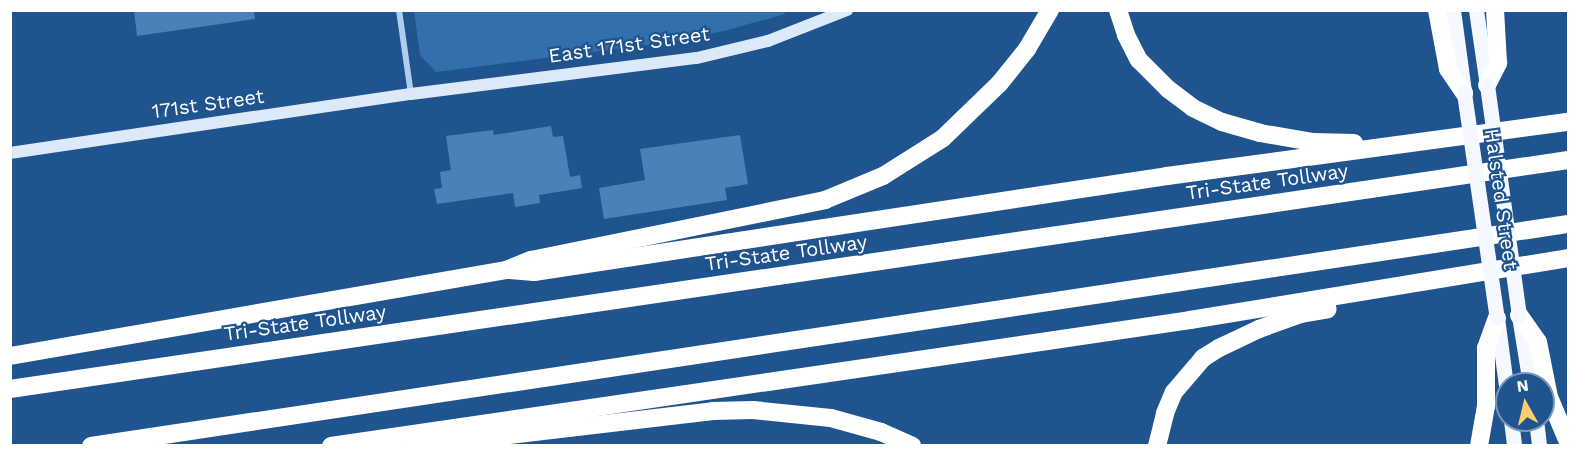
<!DOCTYPE html>
<style>
body{margin:0}
#map{position:relative;width:1579px;height:456px;overflow:hidden;background:#20548f;font-family:"Work Sans",sans-serif}
div>[style]{position:absolute}
.green>*{inset:0;background:#336ead}
.building>*{inset:0;background:#4c80b8}
.street>*{height:6px;margin:-3px;padding:0 3px;transform-origin:3px;border-radius:3px;background:#afcded}
.secondary>*{height:12px;margin:-6px;padding:0 6px;transform-origin:6px;border-radius:6px;background:#dce9f9}
.primary>*{height:15px;margin:-7.5px;padding:0 7.5px;transform-origin:7.5px;border-radius:7.5px;background:#f5f9ff}
.highway>*{height:18px;margin:-9px;padding:0 9px;transform-origin:9px;border-radius:9px;background:#fff}
.primary-bridge>*{height:15px;margin:-7.5px;padding:0 7.5px;transform-origin:7.5px;border-radius:7.5px;background:#f5f9ff}
span{translate:-50% -50%;white-space:nowrap;text-align:center;line-height:1.15;-webkit-text-stroke:4.5px #20548f;paint-order:stroke}
.street-label{font-size:20px;color:#fff}
.frame{position:absolute;inset:0;border:12px solid #fff;pointer-events:none}
.north{position:absolute;left:1495px;top:372px;width:60px;height:60px;box-sizing:border-box;background:#20548f;border:2px solid #7998bc;border-radius:50%;rotate:352deg;font-size:16px;font-weight:700;line-height:24px;text-align:center;color:#fff}
.north::after{content:'';display:block;margin:auto;width:21px;height:27px;background:#face70;clip-path:polygon(50% 0,100% 100%,50% 72%,0 100%)}
</style>
<div id="map">
<div class="green">
<div style="clip-path:polygon(784px 10px,785px 14px,724px 31px,662px 43px,436px 72px,420px 55px,414px 11px)"></div>
</div>
<div class="building">
<div style="clip-path:polygon(134px 10px,254px 10px,255px 19px,137px 36px)"></div>
<div style="clip-path:polygon(551px 126px,553px 137px,563px 136px,570px 177px,580px 175px,582px 188px,539px 195px,540px 203px,515px 207px,513px 193px,437px 204px,434px 189px,442px 188px,440px 172px,451px 170px,446px 136px,493px 130px,494px 135px)"></div>
<div style="clip-path:polygon(740px 135px,748px 184px,725px 188px,727px 200px,604px 219px,599px 188px,645px 180px,640px 149px)"></div>
</div>
<div class="street">
<div style="left:399px;top:10px;width:85px;rotate:81.9deg"></div>
</div>
<div class="secondary">
<div style="left:10px;top:153px;width:405px;rotate:-8.4deg"></div>
<div style="left:411px;top:94px;width:288px;rotate:-7.2deg"></div>
<div style="left:697px;top:58px;width:73px;rotate:-13.5deg"></div>
<div style="left:768px;top:41px;width:85px;rotate:-21.4deg"></div>
</div>
<div class="primary">
<div style="left:1453px;top:10px;width:82px;rotate:82.3deg"></div>
<div style="left:1476px;top:10px;width:76px;rotate:81.7deg"></div>
<div style="left:1519px;top:316px;width:69px;rotate:80.8deg"></div>
<div style="left:1497px;top:318px;width:76px;rotate:82.4deg"></div>
<div style="left:1511px;top:420px;width:26px;rotate:83deg"></div>
<div style="left:1536px;top:420px;width:26px;rotate:83deg"></div>
</div>
<div class="highway">
<div style="left:1118px;top:10px;width:26px;rotate:72deg"></div>
<div style="left:1126px;top:35px;width:28px;rotate:63deg"></div>
<div style="left:1139px;top:60px;width:41px;rotate:45deg"></div>
<div style="left:1168px;top:89px;width:31px;rotate:37deg"></div>
<div style="left:1193px;top:108px;width:32px;rotate:26deg"></div>
<div style="left:1222px;top:122px;width:40px;rotate:16deg"></div>
<div style="left:1260px;top:133px;width:54px;rotate:9.6deg"></div>
<div style="left:1313px;top:142px;width:41px;rotate:1.4deg"></div>
<div style="left:1437px;top:10px;width:60px;rotate:79.4deg"></div>
<div style="left:1448px;top:69px;width:29px;rotate:56deg"></div>
<div style="left:1487px;top:85px;width:25px;rotate:-63deg"></div>
<div style="left:1498px;top:63px;width:53px;rotate:-93.2deg"></div>
<div style="left:510px;top:270px;width:24px;rotate:5deg"></div>
<div style="left:534px;top:272px;width:640px;rotate:-8.62deg"></div>
<div style="left:1167px;top:176px;width:405px;rotate:-7.7deg"></div>
<div style="left:1519px;top:315px;width:33px;rotate:55deg"></div>
<div style="left:1538px;top:342px;width:56px;rotate:78.7deg"></div>
<div style="left:1549px;top:397px;width:49px;rotate:67.1deg"></div>
<div style="left:10px;top:356px;width:503px;rotate:-9.84deg"></div>
<div style="left:506px;top:270px;width:27px;rotate:-22deg"></div>
<div style="left:531px;top:260px;width:300px;rotate:-11.5deg"></div>
<div style="left:825px;top:200px;width:63px;rotate:-22.5deg"></div>
<div style="left:883px;top:176px;width:71px;rotate:-32.3deg"></div>
<div style="left:943px;top:138px;width:78px;rotate:-44deg"></div>
<div style="left:999px;top:84px;width:45px;rotate:-51.3deg"></div>
<div style="left:1027px;top:49px;width:45px;rotate:-59.5deg"></div>
<div style="left:10px;top:389px;width:1575px;rotate:-8.36deg"></div>
<div style="left:91px;top:446px;width:1494px;rotate:-8.55deg"></div>
<div style="left:331px;top:446px;width:868px;rotate:-8.34deg"></div>
<div style="left:1190px;top:320px;width:383px;rotate:-9.3deg"></div>
<div style="left:416px;top:446px;width:299px;rotate:-6.7deg"></div>
<div style="left:713px;top:411px;width:40px;rotate:-1.4deg"></div>
<div style="left:753px;top:410px;width:78px;rotate:5.9deg"></div>
<div style="left:831px;top:418px;width:52px;rotate:15.6deg"></div>
<div style="left:881px;top:432px;width:34px;rotate:24deg"></div>
<div style="left:1157px;top:446px;width:34px;rotate:-76deg"></div>
<div style="left:1165px;top:413px;width:23px;rotate:-67deg"></div>
<div style="left:1174px;top:392px;width:45px;rotate:-49.5deg"></div>
<div style="left:1203px;top:358px;width:19px;rotate:-32deg"></div>
<div style="left:1219px;top:348px;width:44px;rotate:-25.4deg"></div>
<div style="left:1259px;top:329px;width:45px;rotate:-19.7deg"></div>
<div style="left:1301px;top:314px;width:27px;rotate:-10deg"></div>
<div style="left:1479px;top:446px;width:41px;rotate:-80.1deg"></div>
<div style="left:1486px;top:406px;width:58px;rotate:-90deg"></div>
<div style="left:1486px;top:348px;width:32px;rotate:-70deg"></div>
</div>
<div class="primary-bridge">
<div style="left:1487px;top:85px;width:232px;rotate:82.1deg"></div>
<div style="left:1464px;top:93px;width:227px;rotate:81.7deg"></div>
</div>
<div class="street-label">
<span style="left:629px;top:45px;rotate:-8deg">East 171st Street</span>
<span style="left:208px;top:104px;rotate:-8deg">171st Street</span>
<span style="left:1267px;top:182px;rotate:-8deg">Tri-State Tollway</span>
<span style="left:1501px;top:199px;rotate:82deg">Halsted Street</span>
<span style="left:786px;top:253px;rotate:-8deg">Tri-State Tollway</span>
<span style="left:305px;top:323px;rotate:-8deg">Tri-State Tollway</span>
</div>
<div class="frame"></div>
<div class="north">N</div>
</div>
